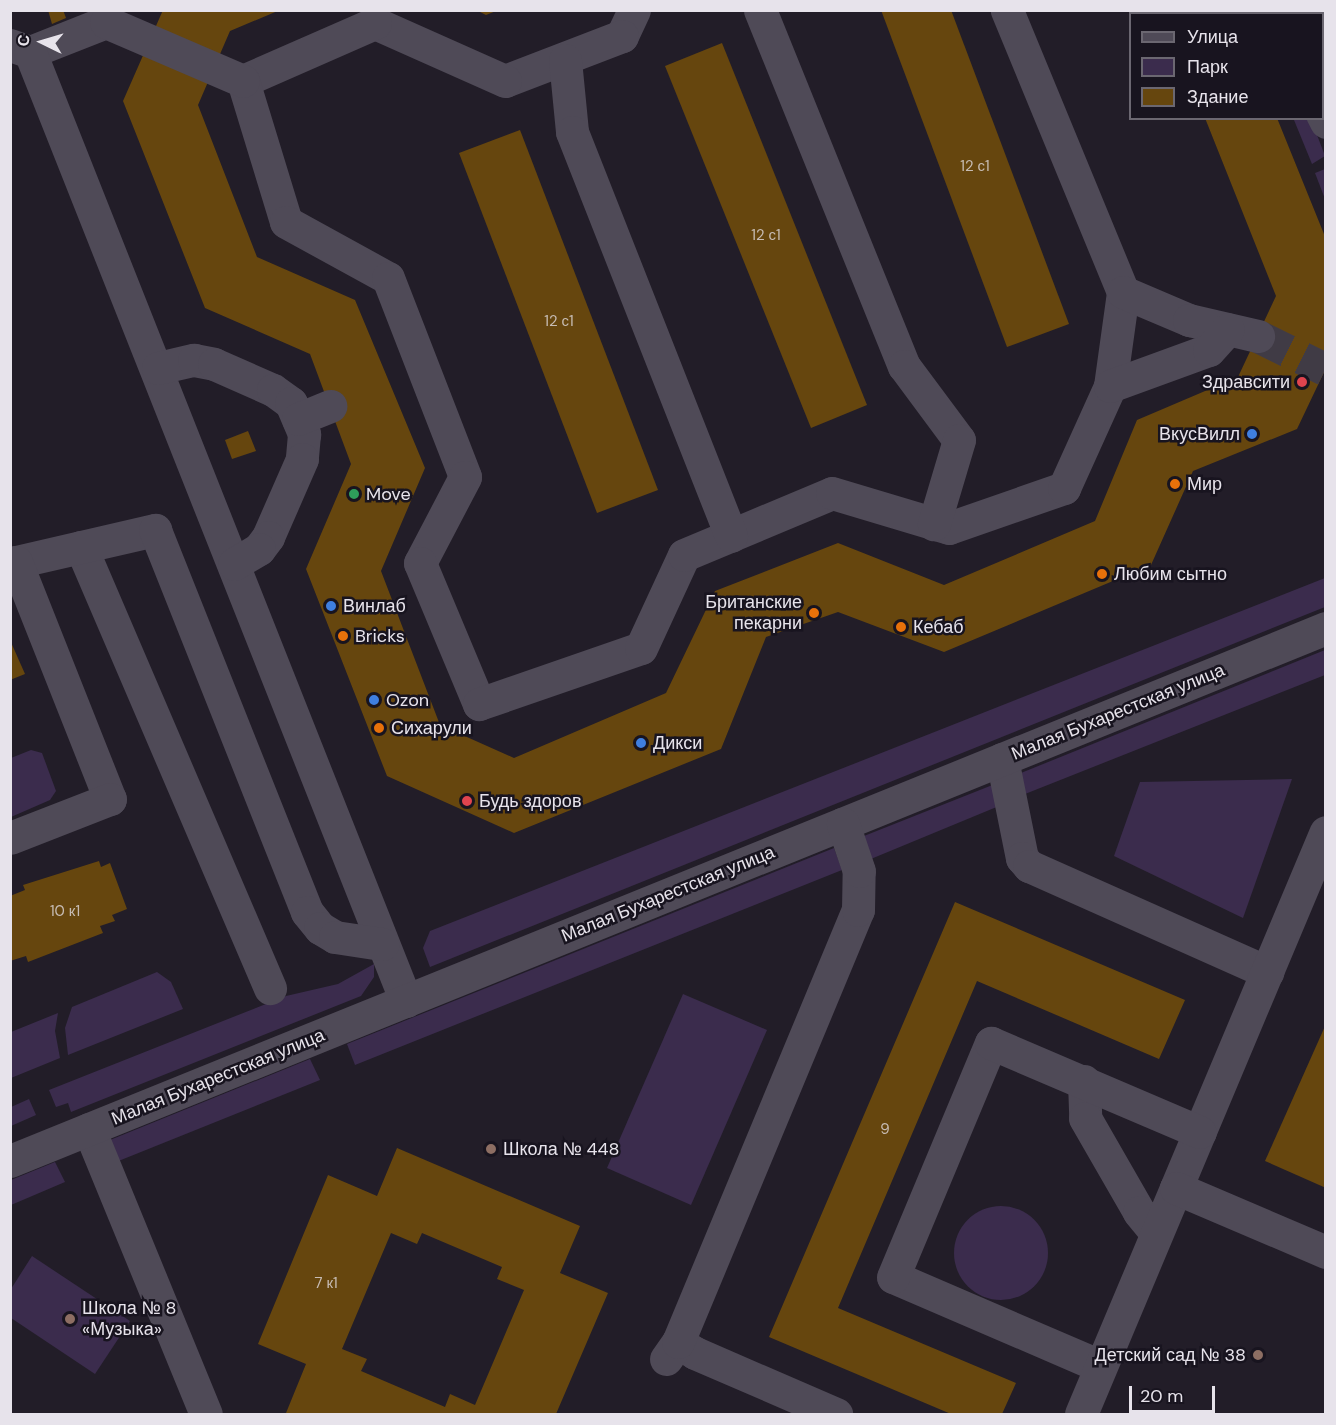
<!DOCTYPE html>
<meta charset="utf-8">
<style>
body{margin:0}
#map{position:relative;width:1336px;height:1425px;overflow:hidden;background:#221d28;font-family:"DM Sans",sans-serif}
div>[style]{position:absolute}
.green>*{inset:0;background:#3b2c4d}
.round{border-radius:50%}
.building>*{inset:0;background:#66460e}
.minor-tunnel>*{height:33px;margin-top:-16.5px;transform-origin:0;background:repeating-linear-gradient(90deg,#403b45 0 33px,transparent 0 49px)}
.minor>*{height:33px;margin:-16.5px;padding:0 16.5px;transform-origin:16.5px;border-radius:16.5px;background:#4f4a57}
.dots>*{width:16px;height:16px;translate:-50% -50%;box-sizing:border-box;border:3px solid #18141f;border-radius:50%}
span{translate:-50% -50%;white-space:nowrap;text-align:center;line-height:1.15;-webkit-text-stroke:5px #18141f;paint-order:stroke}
.number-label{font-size:15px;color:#c7bcb4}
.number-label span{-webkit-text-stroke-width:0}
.poi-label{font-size:18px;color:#e7e3eb}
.right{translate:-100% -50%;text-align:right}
.left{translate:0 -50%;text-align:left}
.street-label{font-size:18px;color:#e7e3eb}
.frame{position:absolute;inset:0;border:12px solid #e7e3eb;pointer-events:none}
.legend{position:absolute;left:1129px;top:12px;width:195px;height:108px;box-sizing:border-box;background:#18141f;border:2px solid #6b6771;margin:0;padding:8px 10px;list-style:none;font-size:18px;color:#e7e3eb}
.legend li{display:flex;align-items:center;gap:12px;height:30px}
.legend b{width:30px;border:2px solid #6b6771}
.north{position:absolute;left:12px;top:12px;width:60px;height:60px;-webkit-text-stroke:4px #18141f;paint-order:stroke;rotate:275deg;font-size:16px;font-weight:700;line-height:24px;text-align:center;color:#e7e3eb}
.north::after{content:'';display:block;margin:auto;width:21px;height:27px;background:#e7e3eb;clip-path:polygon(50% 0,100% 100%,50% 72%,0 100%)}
.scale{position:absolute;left:1129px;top:1386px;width:86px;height:27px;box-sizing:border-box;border:3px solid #e7e3eb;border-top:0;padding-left:8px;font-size:18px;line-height:21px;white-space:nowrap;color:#e7e3eb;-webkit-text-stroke:4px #18141f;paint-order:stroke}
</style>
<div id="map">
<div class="green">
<div style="clip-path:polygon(1311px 119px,1325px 156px,1312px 164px,1294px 120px)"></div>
<div style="clip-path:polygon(1325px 169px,1325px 199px,1315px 173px)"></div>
<div style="clip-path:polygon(1325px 578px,1325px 607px,430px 967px,423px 948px,430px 931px)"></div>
<div style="clip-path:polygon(1325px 650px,1325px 675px,1020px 796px,1016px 775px)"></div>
<div style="clip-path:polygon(31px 750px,42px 753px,56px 791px,50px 800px,11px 817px,11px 758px)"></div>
<div style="clip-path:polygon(1292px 779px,1243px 918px,1114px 856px,1140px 782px)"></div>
<div style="clip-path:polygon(995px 784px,999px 806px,866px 861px,864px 836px)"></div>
<div style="clip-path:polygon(834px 848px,842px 870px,355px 1065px,347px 1044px)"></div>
<div style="clip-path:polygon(374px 964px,374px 977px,361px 996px,71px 1112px,68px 1103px,56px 1107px,49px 1090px,286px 996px,338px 984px)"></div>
<div style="clip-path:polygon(157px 972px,171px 982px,183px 1009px,68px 1055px,65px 1028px,72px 1007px)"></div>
<div style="clip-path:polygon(683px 994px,767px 1030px,691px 1205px,607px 1168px)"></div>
<div style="clip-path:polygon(58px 1013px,55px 1031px,60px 1058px,11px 1078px,11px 1032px)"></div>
<div style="clip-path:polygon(310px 1059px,320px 1080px,116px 1162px,110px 1140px)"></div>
<div style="clip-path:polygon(29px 1099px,36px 1115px,11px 1126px,11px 1107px)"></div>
<div style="clip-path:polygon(55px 1162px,65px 1182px,11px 1205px,11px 1180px)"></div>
<div class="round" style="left:954px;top:1206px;width:94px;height:94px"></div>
<div style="clip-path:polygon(32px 1256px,130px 1321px,95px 1374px,11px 1318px,11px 1289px)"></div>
</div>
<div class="building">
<div style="clip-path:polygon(48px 10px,63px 10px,66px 18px,52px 24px)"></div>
<div style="clip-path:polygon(163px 10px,280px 10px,230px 31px,198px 105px,257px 257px,355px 300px,425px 468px,381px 571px,440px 725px,514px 758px,666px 693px,715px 591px,838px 543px,944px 585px,1095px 521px,1137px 420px,1238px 377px,1276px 296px,1205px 118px,1277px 118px,1326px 239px,1326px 368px,1297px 429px,1193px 471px,1151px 565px,944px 652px,838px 612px,766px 637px,721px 749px,514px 833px,387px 776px,306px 569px,351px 464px,310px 354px,205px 308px,123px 101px)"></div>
<div style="clip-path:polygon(476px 10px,496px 10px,496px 11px,486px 15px)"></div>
<div style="clip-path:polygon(881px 10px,951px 10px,1069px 324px,1007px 347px)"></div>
<div style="clip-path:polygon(1162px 10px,1234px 10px,1235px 14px,1163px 14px)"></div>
<div style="clip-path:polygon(722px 43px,867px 405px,811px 428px,665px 66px)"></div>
<div style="clip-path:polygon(520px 130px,658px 490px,597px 513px,459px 153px)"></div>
<div style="clip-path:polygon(248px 431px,256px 451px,232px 459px,225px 440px)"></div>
<div style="clip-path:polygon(10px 640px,25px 674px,10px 680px)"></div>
<div style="clip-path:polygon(99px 861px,101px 867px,110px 863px,127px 909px,112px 915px,115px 921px,100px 926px,103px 933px,28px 962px,26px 956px,10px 961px,10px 896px,25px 890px,23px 885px)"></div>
<div style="clip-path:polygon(955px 902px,1185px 1000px,1159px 1059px,977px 981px,838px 1308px,1016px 1383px,1002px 1414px,951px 1414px,769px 1337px)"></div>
<div style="clip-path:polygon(1326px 1024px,1326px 1188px,1265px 1161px)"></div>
<div style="clip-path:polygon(evenodd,397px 1148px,580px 1226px,560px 1273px,608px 1293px,556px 1414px,286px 1413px,306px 1364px,258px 1344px,328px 1175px,377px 1196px,397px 1148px,391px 1233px,417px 1244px,422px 1233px,502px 1267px,497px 1279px,524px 1290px,475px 1405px,450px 1394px,445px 1407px,361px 1371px,367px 1359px,342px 1349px,391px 1233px)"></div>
</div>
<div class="minor-tunnel">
<div style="left:1258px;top:336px;width:75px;rotate:26.2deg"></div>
</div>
<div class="minor">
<div style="left:634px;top:10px;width:29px;rotate:115deg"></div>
<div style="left:622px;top:36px;width:125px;rotate:159deg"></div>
<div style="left:505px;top:81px;width:142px;rotate:-156deg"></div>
<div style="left:375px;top:23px;width:144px;rotate:156.3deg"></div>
<div style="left:243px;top:81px;width:147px;rotate:73deg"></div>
<div style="left:286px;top:222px;width:116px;rotate:28.8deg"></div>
<div style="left:388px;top:278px;width:213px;rotate:68.8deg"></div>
<div style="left:465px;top:477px;width:97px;rotate:117.6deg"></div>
<div style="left:420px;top:563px;width:153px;rotate:67.3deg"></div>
<div style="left:479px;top:704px;width:171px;rotate:-19.1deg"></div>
<div style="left:641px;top:648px;width:102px;rotate:-65.2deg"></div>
<div style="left:684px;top:555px;width:160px;rotate:-22.7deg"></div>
<div style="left:832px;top:493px;width:122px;rotate:16.7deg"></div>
<div style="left:949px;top:528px;width:122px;rotate:-19.2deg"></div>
<div style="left:1064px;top:488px;width:112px;rotate:-65.7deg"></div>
<div style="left:1110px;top:386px;width:95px;rotate:-82.1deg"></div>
<div style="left:1123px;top:292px;width:305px;rotate:-112.4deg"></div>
<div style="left:760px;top:10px;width:384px;rotate:68deg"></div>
<div style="left:904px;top:366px;width:92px;rotate:53.4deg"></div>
<div style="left:959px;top:440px;width:88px;rotate:106.6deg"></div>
<div style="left:1282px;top:10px;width:4px;rotate:76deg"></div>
<div style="left:10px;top:45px;width:21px;rotate:19deg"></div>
<div style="left:30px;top:52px;width:82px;rotate:-21.5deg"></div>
<div style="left:106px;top:22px;width:149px;rotate:23.3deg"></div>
<div style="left:30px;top:52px;width:1021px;rotate:68.39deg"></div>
<div style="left:565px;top:60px;width:72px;rotate:84.4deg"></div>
<div style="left:572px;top:132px;width:434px;rotate:68.5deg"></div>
<div style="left:1322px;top:114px;width:9px;rotate:63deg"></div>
<div style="left:1123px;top:292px;width:72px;rotate:23deg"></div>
<div style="left:1189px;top:320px;width:71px;rotate:13.1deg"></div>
<div style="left:158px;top:368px;width:37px;rotate:-13deg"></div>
<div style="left:194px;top:360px;width:20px;rotate:11deg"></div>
<div style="left:214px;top:364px;width:64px;rotate:23.8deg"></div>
<div style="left:273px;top:390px;width:22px;rotate:36deg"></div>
<div style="left:291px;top:403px;width:34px;rotate:67deg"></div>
<div style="left:304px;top:434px;width:25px;rotate:95deg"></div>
<div style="left:302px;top:459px;width:85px;rotate:113.6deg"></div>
<div style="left:268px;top:537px;width:15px;rotate:127deg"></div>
<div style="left:259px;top:549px;width:29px;rotate:149deg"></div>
<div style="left:1110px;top:386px;width:105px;rotate:-20deg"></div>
<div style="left:1209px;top:350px;width:28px;rotate:-48deg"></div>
<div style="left:298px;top:419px;width:35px;rotate:-22deg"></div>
<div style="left:81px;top:547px;width:480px;rotate:66.8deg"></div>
<div style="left:16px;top:562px;width:143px;rotate:-13deg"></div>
<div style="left:155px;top:530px;width:411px;rotate:68.3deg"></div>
<div style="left:307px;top:912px;width:21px;rotate:51deg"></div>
<div style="left:320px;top:928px;width:17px;rotate:31deg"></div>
<div style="left:335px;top:937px;width:48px;rotate:8.5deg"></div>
<div style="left:10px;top:564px;width:6px;rotate:-18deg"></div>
<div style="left:16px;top:562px;width:255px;rotate:68.4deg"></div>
<div style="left:110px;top:799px;width:107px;rotate:158.7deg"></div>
<div style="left:1002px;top:759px;width:101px;rotate:78.6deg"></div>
<div style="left:1022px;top:858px;width:11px;rotate:49deg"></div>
<div style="left:1029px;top:866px;width:261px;rotate:24deg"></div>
<div style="left:1084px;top:1081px;width:37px;rotate:88deg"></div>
<div style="left:1085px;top:1118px;width:108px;rotate:60.1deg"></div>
<div style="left:1139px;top:1212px;width:26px;rotate:51deg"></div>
<div style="left:89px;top:1129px;width:308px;rotate:67.7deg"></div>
<div style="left:10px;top:1161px;width:1420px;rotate:-22.05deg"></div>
<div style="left:1176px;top:1188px;width:386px;rotate:-67.2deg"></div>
<div style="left:678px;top:1342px;width:20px;rotate:33deg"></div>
<div style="left:695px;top:1353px;width:154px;rotate:23.4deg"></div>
<div style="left:666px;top:1359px;width:21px;rotate:-55deg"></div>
<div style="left:678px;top:1342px;width:468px;rotate:-67.4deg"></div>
<div style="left:858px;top:910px;width:39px;rotate:-89deg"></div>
<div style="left:859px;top:871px;width:50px;rotate:-108.8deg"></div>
<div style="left:1100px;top:1366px;width:225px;rotate:-156.7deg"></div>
<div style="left:893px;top:1277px;width:254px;rotate:-67.3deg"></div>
<div style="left:991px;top:1043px;width:227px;rotate:23.1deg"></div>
<div style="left:1081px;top:1414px;width:245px;rotate:-67.2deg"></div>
<div style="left:1176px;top:1188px;width:163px;rotate:23.1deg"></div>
</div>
<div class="dots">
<div style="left:1302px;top:382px;background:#e0444e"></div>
<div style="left:1252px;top:434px;background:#3f7fe0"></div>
<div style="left:1175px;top:484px;background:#e8710a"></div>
<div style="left:354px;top:494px;background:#2e9e5b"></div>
<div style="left:1102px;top:574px;background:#e8710a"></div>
<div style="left:331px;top:606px;background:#3f7fe0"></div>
<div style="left:814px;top:613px;background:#e8710a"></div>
<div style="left:901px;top:627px;background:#e8710a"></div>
<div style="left:343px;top:636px;background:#e8710a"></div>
<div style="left:374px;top:700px;background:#3f7fe0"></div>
<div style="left:379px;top:728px;background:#e8710a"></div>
<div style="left:641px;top:743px;background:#3f7fe0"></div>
<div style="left:467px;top:801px;background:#e0444e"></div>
<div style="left:491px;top:1149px;background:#8d6e63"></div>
<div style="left:70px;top:1319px;background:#8d6e63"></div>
<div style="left:1258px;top:1355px;background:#8d6e63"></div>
</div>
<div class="number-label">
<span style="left:975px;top:167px">12 с1</span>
<span style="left:766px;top:236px">12 с1</span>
<span style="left:559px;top:322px">12 с1</span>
<span style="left:65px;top:912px">10 к1</span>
<span style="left:885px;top:1130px">9</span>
<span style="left:326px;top:1284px">7 к1</span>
</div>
<div class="poi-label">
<span class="right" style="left:1290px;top:382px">Здравсити</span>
<span class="right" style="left:1240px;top:434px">ВкусВилл</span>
<span class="left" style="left:1187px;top:484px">Мир</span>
<span class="left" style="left:366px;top:494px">Move</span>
<span class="left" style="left:1114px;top:574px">Любим сытно</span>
<span class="right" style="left:802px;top:613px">Британские<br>пекарни</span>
<span class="left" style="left:343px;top:606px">Винлаб</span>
<span class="left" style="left:913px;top:627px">Кебаб</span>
<span class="left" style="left:355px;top:636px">Bricks</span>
<span class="left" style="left:386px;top:700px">Ozon</span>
<span class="left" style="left:391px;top:728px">Сихарули</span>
<span class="left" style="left:653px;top:743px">Дикси</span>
<span class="left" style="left:479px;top:801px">Будь здоров</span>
<span class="left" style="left:503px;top:1149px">Школа № 448</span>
<span class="left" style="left:82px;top:1319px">Школа № 8<br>«Музыка»</span>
<span class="right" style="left:1246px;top:1355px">Детский сад № 38</span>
</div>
<div class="street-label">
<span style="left:1118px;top:712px;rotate:-22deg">Малая Бухарестская улица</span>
<span style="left:668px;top:894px;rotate:-22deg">Малая Бухарестская улица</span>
<span style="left:218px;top:1077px;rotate:-22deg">Малая Бухарестская улица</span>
</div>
<div class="frame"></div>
<ul class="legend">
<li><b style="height:8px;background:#4f4a57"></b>Улица</li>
<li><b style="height:16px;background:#3b2c4d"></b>Парк</li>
<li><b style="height:16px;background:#66460e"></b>Здание</li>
</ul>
<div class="north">С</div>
<div class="scale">20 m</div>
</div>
